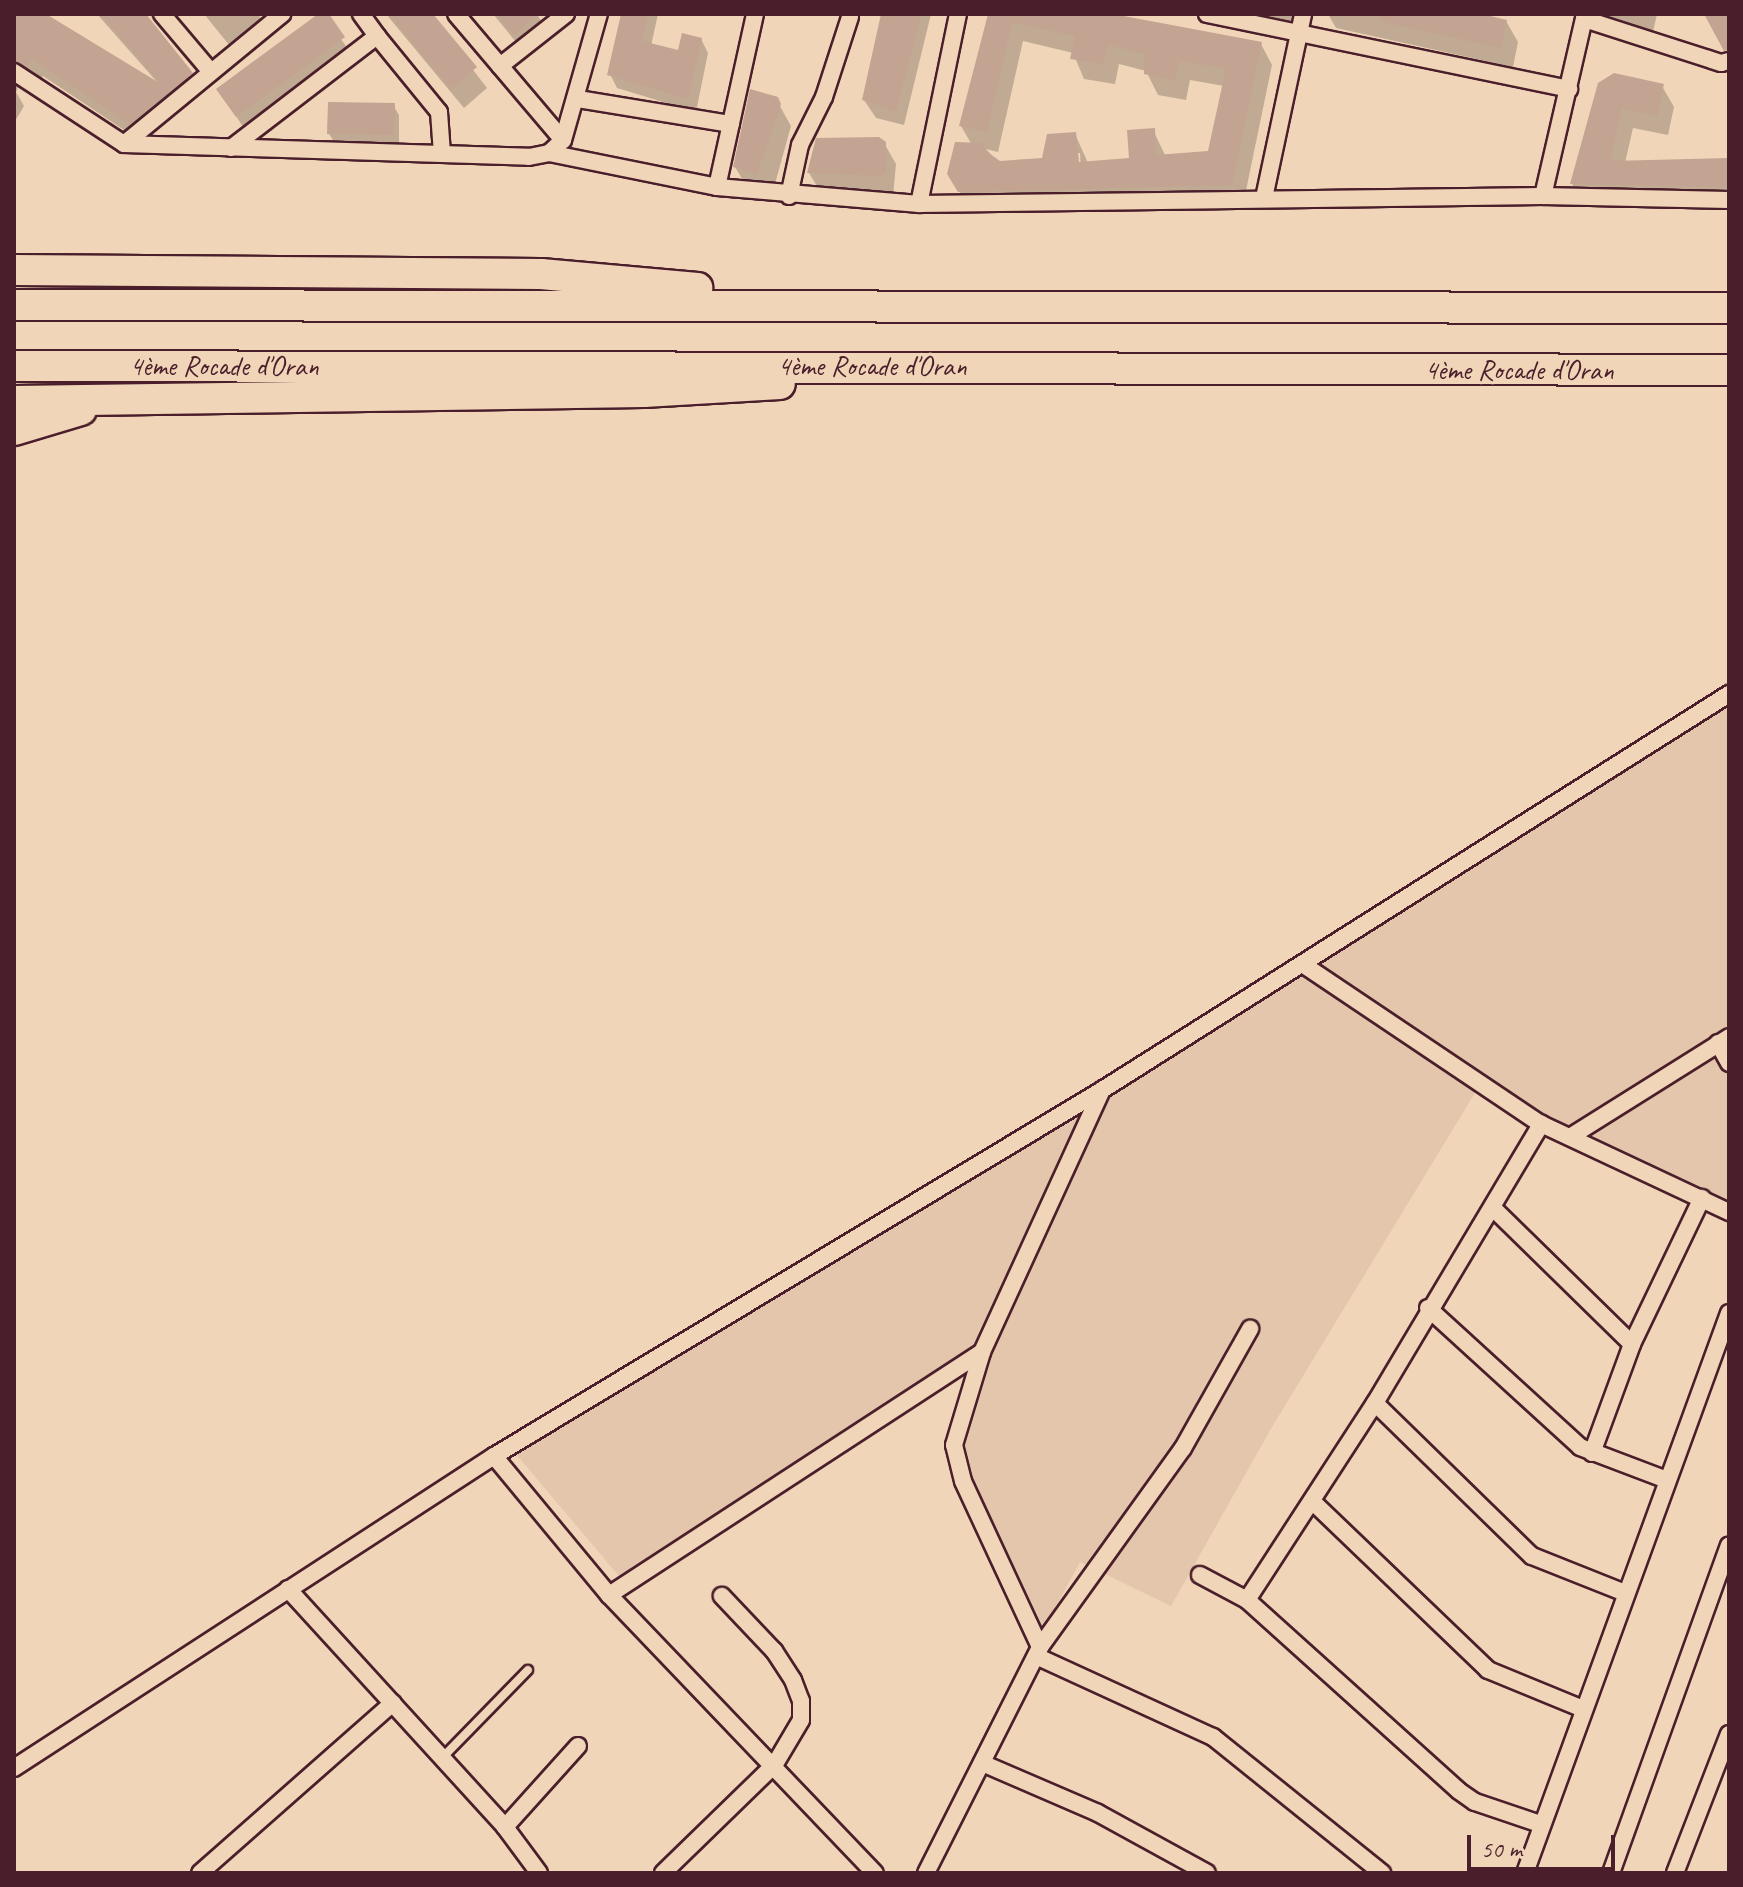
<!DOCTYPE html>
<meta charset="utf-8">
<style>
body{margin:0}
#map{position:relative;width:1743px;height:1887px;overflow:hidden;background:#f1d5b8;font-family:Caveat,sans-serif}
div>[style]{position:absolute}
.built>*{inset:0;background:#e3c6ac}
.shadow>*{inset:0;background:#0003}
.building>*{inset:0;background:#c3a391}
.roads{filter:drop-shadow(2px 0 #4a1f2b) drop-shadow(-2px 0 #4a1f2b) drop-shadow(0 2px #4a1f2b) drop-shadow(0 -2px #4a1f2b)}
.service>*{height:8px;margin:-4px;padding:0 4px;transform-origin:4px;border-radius:4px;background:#f1d5b8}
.minor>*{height:16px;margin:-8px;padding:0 8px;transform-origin:8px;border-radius:8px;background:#f1d5b8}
.motorway>*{height:30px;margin:-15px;padding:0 15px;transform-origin:15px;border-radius:15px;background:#f1d5b8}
span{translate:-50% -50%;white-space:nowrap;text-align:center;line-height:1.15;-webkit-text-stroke:6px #f1d5b8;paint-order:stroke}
.street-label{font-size:28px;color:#4a1f2b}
.frame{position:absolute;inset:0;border:16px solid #4a1f2b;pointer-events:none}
.scale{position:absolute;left:1467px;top:1835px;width:148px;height:36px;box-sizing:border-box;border:4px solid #4a1f2b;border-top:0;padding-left:10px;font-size:24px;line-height:28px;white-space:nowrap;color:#4a1f2b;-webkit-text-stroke:6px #f1d5b8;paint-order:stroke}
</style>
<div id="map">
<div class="built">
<div style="clip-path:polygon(1729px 704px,1729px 1216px,1481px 1083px,1272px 1427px,1171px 1606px,1080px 1562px,1042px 1632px,962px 1454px,959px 1415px,973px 1353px,624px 1582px,515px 1453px)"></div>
</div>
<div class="shadow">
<div style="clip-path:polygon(14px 14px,43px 14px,157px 82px,97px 14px,143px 14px,202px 93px,142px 142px,43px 76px,38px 85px,21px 80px,16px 92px,24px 106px,14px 123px)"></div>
<div style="clip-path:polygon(204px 14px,258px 14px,262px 20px,230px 46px)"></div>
<div style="clip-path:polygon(322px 14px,355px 58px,249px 136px,219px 90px)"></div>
<div style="clip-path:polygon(386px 14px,430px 14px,487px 88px,464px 108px)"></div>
<div style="clip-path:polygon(493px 14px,537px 14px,549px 35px,526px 54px)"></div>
<div style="clip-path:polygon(623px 14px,658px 14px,651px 46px,680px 53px,701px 39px,708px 53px,696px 112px,617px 88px,610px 74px)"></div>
<div style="clip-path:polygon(883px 14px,931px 14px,904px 125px,876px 118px,864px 100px)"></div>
<div style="clip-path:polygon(evenodd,990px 14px,1102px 14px,1261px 44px,1272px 65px,1243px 205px,972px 212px,949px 174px,972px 145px,961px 126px,990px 14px,1023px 41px,1073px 53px,1084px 79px,1115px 84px,1119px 64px,1146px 71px,1158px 95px,1186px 100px,1190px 80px,1224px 86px,1210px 153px,1166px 157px,1153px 130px,1131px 160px,1088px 163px,1075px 134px,1044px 160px,999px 163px,986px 149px,998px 152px,1023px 41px,990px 14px,1076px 153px,1080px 153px,1081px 172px,1076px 153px)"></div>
<div style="clip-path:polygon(1258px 14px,1293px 14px,1290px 25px)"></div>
<div style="clip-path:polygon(1328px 14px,1473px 14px,1506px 21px,1518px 42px,1513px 67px,1336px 28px)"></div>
<div style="clip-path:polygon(1599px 14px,1657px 14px,1651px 41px,1610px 31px)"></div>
<div style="clip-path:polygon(1600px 84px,1662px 86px,1674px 107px,1668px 135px,1633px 128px,1625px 163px,1729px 160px,1729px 206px,1584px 204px,1572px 184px)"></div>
<div style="clip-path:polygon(776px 99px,791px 126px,773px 191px,747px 187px,735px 167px)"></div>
<div style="clip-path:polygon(393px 105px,399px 115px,399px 144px,335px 143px,329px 134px)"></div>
<div style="clip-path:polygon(884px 143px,896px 164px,893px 196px,821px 193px,809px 173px)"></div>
</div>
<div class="building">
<div style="clip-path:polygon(14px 14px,46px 14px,161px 84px,101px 14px,146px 14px,193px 73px,130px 124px,32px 59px,27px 67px,14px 61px)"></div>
<div style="clip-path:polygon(318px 14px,329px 14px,345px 37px,236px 117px,216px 89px)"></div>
<div style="clip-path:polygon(389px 14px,433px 14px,477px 67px,451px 89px)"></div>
<div style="clip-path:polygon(496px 14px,538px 14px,514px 35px)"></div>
<div style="clip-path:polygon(621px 14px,648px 14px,642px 41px,678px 50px,682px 33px,702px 38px,688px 99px,607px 75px)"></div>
<div style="clip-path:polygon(881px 14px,921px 14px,896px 112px,862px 100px)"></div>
<div style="clip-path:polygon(988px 14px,1113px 14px,1262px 42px,1232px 185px,958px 192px,947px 174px,955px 142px,985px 143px,983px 149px,1000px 161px,1042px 158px,1047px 134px,1076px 132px,1079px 162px,1129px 158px,1127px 130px,1155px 128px,1156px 155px,1208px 151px,1226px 68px,1179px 61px,1175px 81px,1144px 74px,1145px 54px,1108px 45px,1103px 64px,1070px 59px,1075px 36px,1012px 22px,987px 132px,959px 126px)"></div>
<div style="clip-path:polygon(1380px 14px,1482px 14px,1507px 20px,1501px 48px,1380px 21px)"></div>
<div style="clip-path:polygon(1704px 14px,1729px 14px,1729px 50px,1724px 51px)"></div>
<div style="clip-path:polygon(1614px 73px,1664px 84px,1657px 116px,1622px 108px,1610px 161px,1729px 158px,1729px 187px,1570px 184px,1598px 83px)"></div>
<div style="clip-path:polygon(750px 89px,778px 97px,781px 104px,757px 174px,733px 167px)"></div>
<div style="clip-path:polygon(328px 102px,395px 103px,394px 135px,327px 134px)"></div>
<div style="clip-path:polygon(879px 137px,886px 142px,886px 172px,881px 176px,807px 173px,816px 138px)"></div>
</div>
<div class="roads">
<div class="service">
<div style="left:442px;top:1758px;width:123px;rotate:-45.7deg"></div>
</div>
<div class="minor">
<div style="left:162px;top:14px;width:76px;rotate:49.8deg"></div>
<div style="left:361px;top:14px;width:27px;rotate:54deg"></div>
<div style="left:456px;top:14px;width:165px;rotate:49.7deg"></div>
<div style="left:1207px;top:14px;width:370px;rotate:11.7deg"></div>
<div style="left:1584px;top:19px;width:144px;rotate:17.8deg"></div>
<div style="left:1721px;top:63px;width:8px;rotate:-14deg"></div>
<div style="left:500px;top:66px;width:84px;rotate:-38.2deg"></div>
<div style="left:14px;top:72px;width:131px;rotate:33.2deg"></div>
<div style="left:124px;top:144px;width:405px;rotate:1.8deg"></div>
<div style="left:529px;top:157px;width:20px;rotate:-11deg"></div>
<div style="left:549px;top:153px;width:19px;rotate:-43deg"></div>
<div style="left:563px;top:140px;width:131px;rotate:-74.1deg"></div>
<div style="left:578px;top:99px;width:155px;rotate:9.3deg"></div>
<div style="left:124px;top:144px;width:205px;rotate:-39.4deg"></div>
<div style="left:231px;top:148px;width:184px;rotate:-37.5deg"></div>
<div style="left:377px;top:36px;width:98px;rotate:50.8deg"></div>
<div style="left:439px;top:112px;width:42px;rotate:85.9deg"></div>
<div style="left:549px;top:153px;width:171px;rotate:11.4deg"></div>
<div style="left:717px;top:187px;width:203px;rotate:4.8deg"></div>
<div style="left:919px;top:204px;width:624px;rotate:-0.73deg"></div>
<div style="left:1543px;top:196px;width:186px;rotate:1.2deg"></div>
<div style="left:717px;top:187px;width:177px;rotate:-77.6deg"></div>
<div style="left:789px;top:196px;width:52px;rotate:-77.8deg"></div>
<div style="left:800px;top:145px;width:54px;rotate:-63.4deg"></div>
<div style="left:824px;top:97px;width:84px;rotate:-72deg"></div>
<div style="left:1543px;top:196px;width:187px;rotate:-77deg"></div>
<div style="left:1264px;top:198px;width:188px;rotate:-78deg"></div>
<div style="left:919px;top:204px;width:194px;rotate:-78.4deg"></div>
<div style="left:1304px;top:965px;width:285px;rotate:33.9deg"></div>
<div style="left:1541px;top:1124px;width:208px;rotate:25.1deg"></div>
<div style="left:1718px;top:1043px;width:23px;rotate:61deg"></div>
<div style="left:1573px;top:1135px;width:184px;rotate:-32.1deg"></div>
<div style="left:1494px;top:1209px;width:193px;rotate:44.4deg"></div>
<div style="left:1428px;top:1308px;width:206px;rotate:42.4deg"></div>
<div style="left:1580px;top:1447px;width:93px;rotate:20.8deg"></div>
<div style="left:1375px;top:1403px;width:219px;rotate:44.3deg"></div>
<div style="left:1532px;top:1556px;width:100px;rotate:21.7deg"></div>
<div style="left:1592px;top:1453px;width:116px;rotate:-69.8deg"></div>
<div style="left:1632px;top:1344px;width:162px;rotate:-64.4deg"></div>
<div style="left:494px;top:1456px;width:180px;rotate:50.4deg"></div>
<div style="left:609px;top:1595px;width:385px;rotate:46.3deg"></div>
<div style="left:1312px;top:1501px;width:244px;rotate:43.8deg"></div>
<div style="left:1488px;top:1670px;width:103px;rotate:22.3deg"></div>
<div style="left:1200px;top:1575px;width:53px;rotate:28deg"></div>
<div style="left:1247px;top:1600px;width:285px;rotate:42deg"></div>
<div style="left:1459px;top:1791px;width:19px;rotate:35deg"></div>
<div style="left:1475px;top:1802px;width:69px;rotate:18.7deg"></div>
<div style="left:288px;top:1589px;width:322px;rotate:47.6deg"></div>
<div style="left:505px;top:1827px;width:57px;rotate:53.5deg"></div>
<div style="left:609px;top:1595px;width:445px;rotate:-33.1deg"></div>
<div style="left:1247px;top:1600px;width:235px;rotate:-57deg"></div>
<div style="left:1375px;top:1403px;width:325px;rotate:-59.2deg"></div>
<div style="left:1040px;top:1647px;width:245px;rotate:-54.3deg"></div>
<div style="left:1183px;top:1448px;width:137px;rotate:-60.6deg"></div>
<div style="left:1036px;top:1656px;width:195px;rotate:24.6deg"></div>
<div style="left:1213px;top:1737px;width:217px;rotate:38.8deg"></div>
<div style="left:982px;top:1763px;width:126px;rotate:23.3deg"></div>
<div style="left:1098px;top:1813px;width:124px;rotate:28.8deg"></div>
<div style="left:14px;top:1768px;width:572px;rotate:-33.02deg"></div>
<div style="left:494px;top:1456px;width:710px;rotate:-31.05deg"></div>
<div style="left:1102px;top:1090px;width:742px;rotate:-32.28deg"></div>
<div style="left:505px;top:1827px;width:109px;rotate:-48deg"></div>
<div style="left:200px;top:1873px;width:257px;rotate:-41.4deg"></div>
<div style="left:663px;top:1873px;width:156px;rotate:-44.2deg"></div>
<div style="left:775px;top:1764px;width:51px;rotate:-59.4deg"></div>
<div style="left:801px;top:1720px;width:19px;rotate:-90deg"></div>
<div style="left:801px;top:1701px;width:22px;rotate:-111deg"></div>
<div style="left:793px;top:1680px;width:35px;rotate:-123deg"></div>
<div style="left:774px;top:1651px;width:76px;rotate:-133.4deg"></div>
<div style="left:926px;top:1873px;width:253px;rotate:-63.2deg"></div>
<div style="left:1040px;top:1647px;width:183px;rotate:-114.9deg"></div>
<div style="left:963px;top:1481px;width:37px;rotate:-104deg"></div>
<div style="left:954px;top:1445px;width:97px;rotate:-73.2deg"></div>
<div style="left:982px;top:1352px;width:288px;rotate:-65.4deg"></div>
<div style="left:1525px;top:1873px;width:596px;rotate:-69.98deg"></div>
<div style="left:1611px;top:1873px;width:348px;rotate:-70.2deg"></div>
<div style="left:1675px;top:1873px;width:149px;rotate:-68.8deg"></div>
</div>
<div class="motorway">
<div style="left:14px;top:270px;width:527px;rotate:0.43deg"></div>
<div style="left:541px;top:274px;width:157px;rotate:5.1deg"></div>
<div style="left:14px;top:305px;width:1715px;rotate:0.1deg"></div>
<div style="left:14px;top:366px;width:1715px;rotate:0.13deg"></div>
<div style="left:14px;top:401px;width:630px;rotate:-0.82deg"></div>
<div style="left:644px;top:392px;width:136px;rotate:-3.4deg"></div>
<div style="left:14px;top:430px;width:70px;rotate:-16.6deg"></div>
</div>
</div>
<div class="street-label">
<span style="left:224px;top:366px">4ème Rocade d'Oran</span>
<span style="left:872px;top:366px">4ème Rocade d'Oran</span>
<span style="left:1519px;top:370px">4ème Rocade d'Oran</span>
</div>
<div class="frame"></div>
<div class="scale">50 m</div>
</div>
